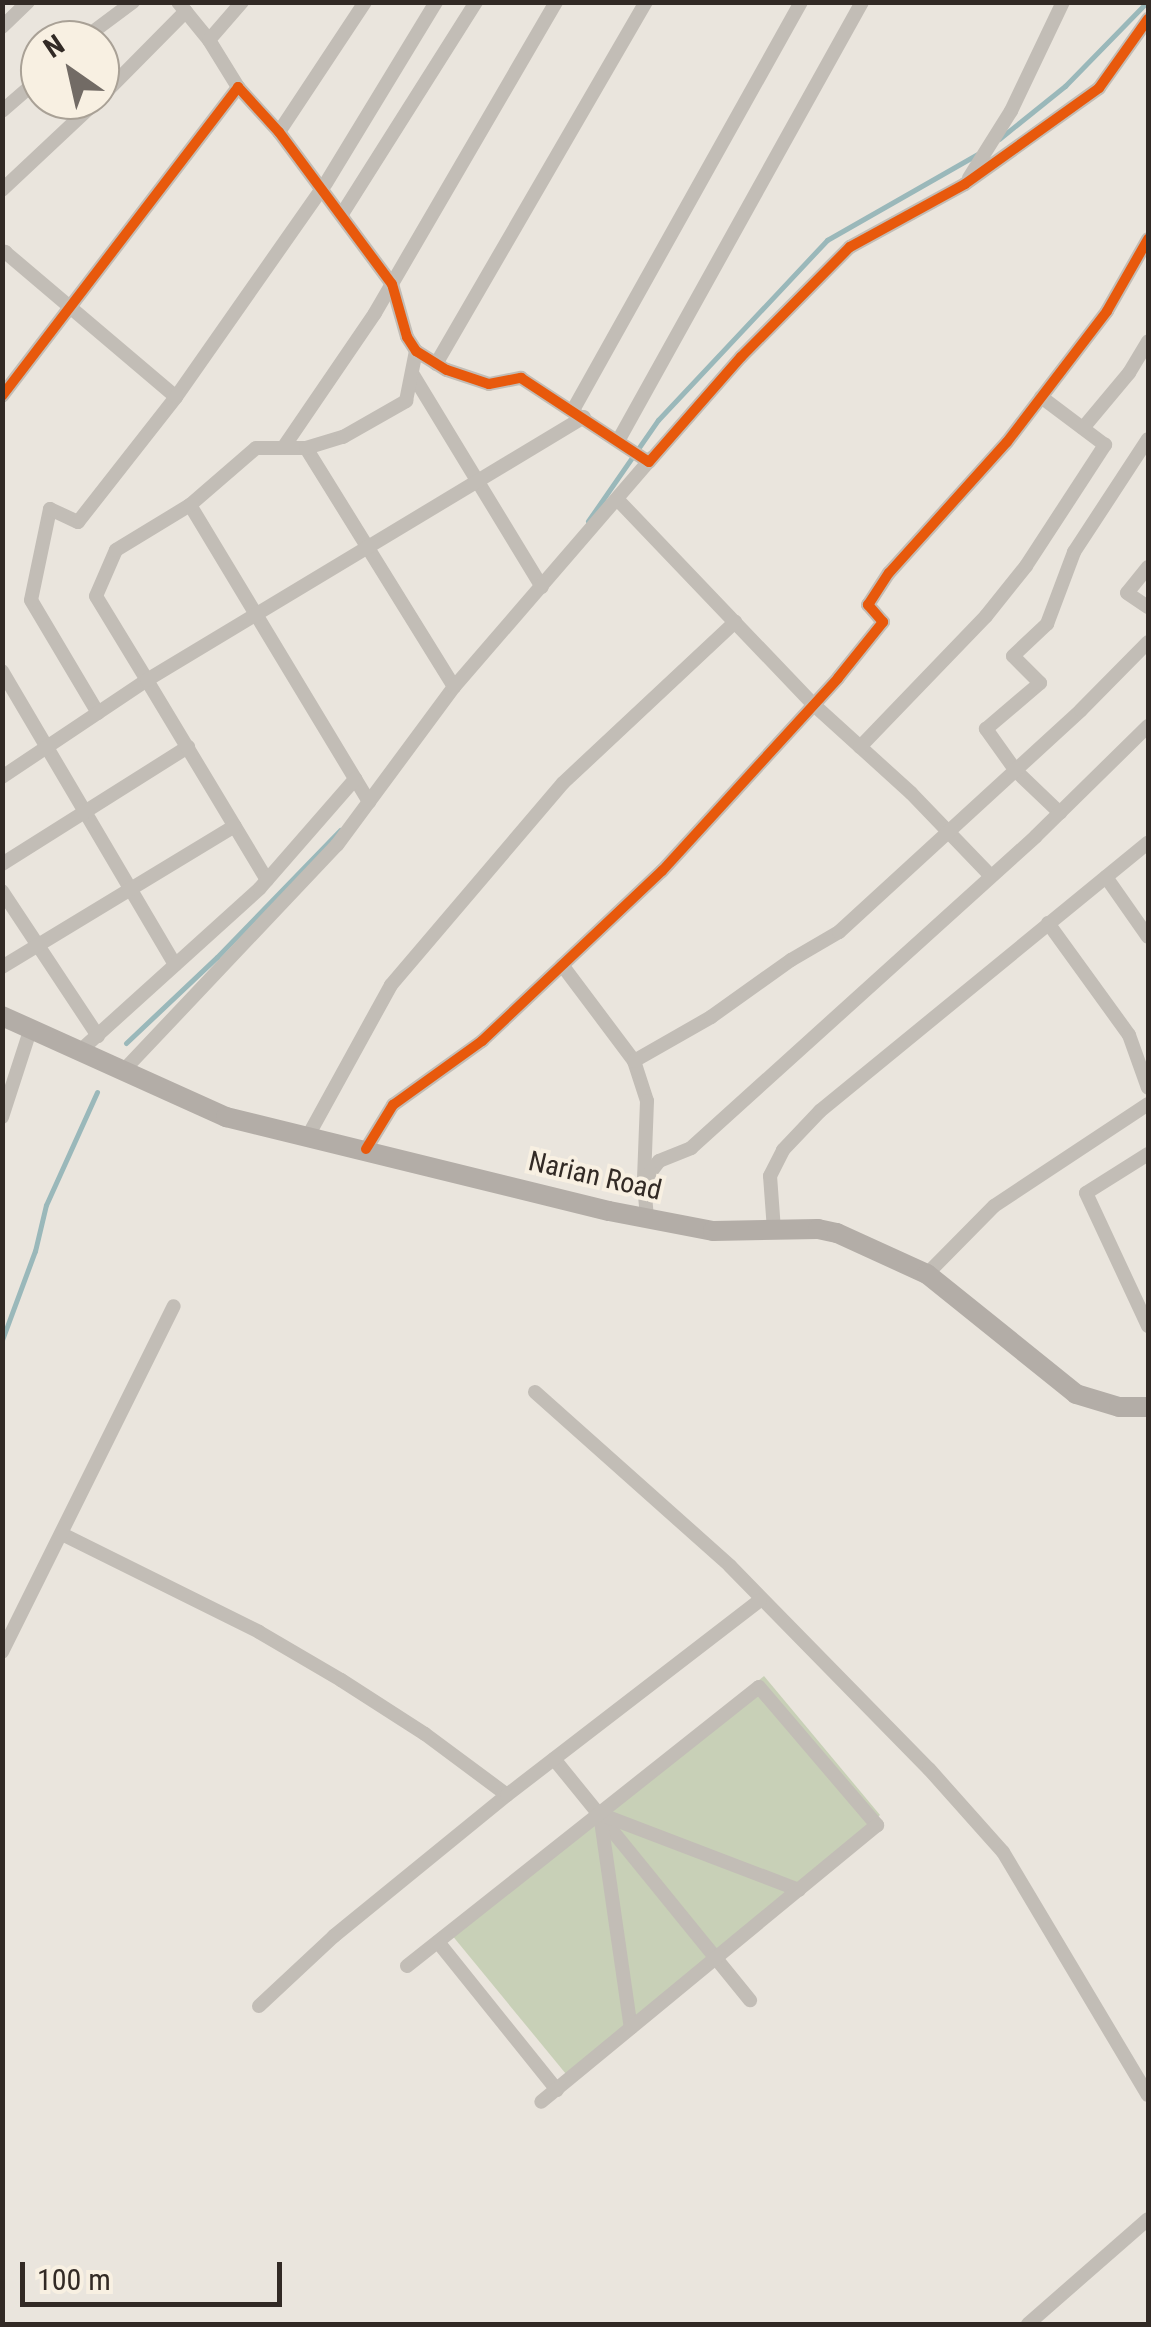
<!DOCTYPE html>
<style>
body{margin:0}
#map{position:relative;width:1151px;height:2327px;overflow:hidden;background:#eae5dd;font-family:"Roboto Condensed",sans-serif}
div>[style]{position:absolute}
.green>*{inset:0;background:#c8d0b7}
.stream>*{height:5px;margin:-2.5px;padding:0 2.5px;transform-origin:2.5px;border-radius:2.5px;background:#9ab8ba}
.street>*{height:14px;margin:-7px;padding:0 7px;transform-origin:7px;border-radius:7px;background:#c2bdb6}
.secondary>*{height:20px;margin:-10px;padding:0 10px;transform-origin:10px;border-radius:10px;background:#b3ada7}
.cycleway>*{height:10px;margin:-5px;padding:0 5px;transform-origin:5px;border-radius:5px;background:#e8590c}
span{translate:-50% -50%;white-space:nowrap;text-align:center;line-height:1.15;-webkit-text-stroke:8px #f8f0e2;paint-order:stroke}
.street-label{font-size:28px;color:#322a25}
.frame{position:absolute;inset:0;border:5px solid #322a25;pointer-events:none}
.north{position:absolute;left:20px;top:20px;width:100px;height:100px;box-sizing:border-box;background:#f8f0e2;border:2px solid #a9a196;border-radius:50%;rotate:326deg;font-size:28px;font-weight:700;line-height:40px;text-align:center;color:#322a25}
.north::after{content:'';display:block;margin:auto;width:35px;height:45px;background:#726b65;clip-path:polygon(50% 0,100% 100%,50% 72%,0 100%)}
.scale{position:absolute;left:20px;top:2262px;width:262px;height:45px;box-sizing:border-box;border:5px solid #322a25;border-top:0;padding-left:12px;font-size:30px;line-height:35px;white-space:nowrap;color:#322a25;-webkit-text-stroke:8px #f8f0e2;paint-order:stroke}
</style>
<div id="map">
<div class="green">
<div style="clip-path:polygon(764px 1676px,880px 1815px,566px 2074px,451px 1934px)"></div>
</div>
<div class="stream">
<div style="left:999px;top:139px;width:85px;rotate:-38.8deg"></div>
<div style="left:1065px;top:86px;width:117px;rotate:-45.7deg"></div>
<div style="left:588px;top:521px;width:123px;rotate:-55.3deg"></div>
<div style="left:658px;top:420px;width:247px;rotate:-46.8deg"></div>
<div style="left:827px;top:240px;width:174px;rotate:-29.7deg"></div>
<div style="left:126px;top:1043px;width:125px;rotate:-43.4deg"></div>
<div style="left:217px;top:957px;width:177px;rotate:-45.9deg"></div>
<div style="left:2px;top:1340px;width:95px;rotate:-69.7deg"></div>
<div style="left:35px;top:1251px;width:47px;rotate:-76.6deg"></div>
<div style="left:46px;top:1205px;width:124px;rotate:-65.7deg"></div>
</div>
<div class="street">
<div style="left:178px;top:2px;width:49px;rotate:50.8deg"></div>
<div style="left:2px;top:27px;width:36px;rotate:-44deg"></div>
<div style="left:82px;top:40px;width:64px;rotate:-36.7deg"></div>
<div style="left:238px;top:87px;width:55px;rotate:-121.7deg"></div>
<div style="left:209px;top:40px;width:50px;rotate:-49deg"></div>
<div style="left:100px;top:98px;width:122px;rotate:-45.3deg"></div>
<div style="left:2px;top:111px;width:50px;rotate:-41deg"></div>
<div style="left:279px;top:132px;width:156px;rotate:-56.5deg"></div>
<div style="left:969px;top:178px;width:79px;rotate:-57.9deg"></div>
<div style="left:1011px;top:111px;width:121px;rotate:-64.5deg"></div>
<div style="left:2px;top:190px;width:132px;rotate:-43.2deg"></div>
<div style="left:342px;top:214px;width:251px;rotate:-57.7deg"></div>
<div style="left:2px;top:254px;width:4px;rotate:-34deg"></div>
<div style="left:5px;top:252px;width:224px;rotate:40.3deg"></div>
<div style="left:436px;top:364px;width:419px;rotate:-59.9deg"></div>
<div style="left:413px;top:375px;width:248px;rotate:58.7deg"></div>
<div style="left:2px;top:396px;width:389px;rotate:-52.6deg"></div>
<div style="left:238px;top:87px;width:61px;rotate:47.7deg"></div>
<div style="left:279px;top:132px;width:189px;rotate:53.4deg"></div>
<div style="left:392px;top:284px;width:55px;rotate:74.2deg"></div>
<div style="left:407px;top:337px;width:17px;rotate:57deg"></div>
<div style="left:416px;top:351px;width:36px;rotate:32deg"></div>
<div style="left:447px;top:370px;width:44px;rotate:18.4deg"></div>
<div style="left:489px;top:384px;width:33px;rotate:-11deg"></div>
<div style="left:521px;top:378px;width:153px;rotate:33.3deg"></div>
<div style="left:649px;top:462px;width:140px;rotate:-48.8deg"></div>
<div style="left:741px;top:357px;width:155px;rotate:-45.3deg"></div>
<div style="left:850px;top:247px;width:131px;rotate:-28.7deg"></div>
<div style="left:965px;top:184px;width:165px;rotate:-35.6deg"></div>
<div style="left:1099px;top:88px;width:85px;rotate:-54.6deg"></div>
<div style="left:573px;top:410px;width:467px;rotate:-60.8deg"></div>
<div style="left:1083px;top:428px;width:72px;rotate:-50.1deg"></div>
<div style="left:1129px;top:373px;width:37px;rotate:-59deg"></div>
<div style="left:618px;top:441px;width:502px;rotate:-60.93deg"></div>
<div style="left:283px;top:448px;width:163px;rotate:-55.7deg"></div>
<div style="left:375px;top:313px;width:360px;rotate:-59.8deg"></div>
<div style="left:306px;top:448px;width:281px;rotate:58.2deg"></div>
<div style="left:618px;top:500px;width:284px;rotate:46.3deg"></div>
<div style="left:814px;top:705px;width:131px;rotate:42.2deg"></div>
<div style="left:911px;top:793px;width:114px;rotate:46.1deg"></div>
<div style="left:190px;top:505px;width:347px;rotate:58.9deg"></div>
<div style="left:1148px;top:567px;width:33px;rotate:129deg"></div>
<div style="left:1127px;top:593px;width:25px;rotate:34deg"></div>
<div style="left:2px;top:671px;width:341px;rotate:59.5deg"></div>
<div style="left:98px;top:713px;width:131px;rotate:-120.7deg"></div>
<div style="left:31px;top:600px;width:93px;rotate:-78.2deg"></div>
<div style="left:50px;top:509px;width:31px;rotate:25deg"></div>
<div style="left:78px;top:522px;width:159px;rotate:-51.9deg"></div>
<div style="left:176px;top:397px;width:261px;rotate:-55deg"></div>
<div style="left:326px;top:183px;width:212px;rotate:-58.7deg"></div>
<div style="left:860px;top:747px;width:182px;rotate:-46.1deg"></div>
<div style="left:986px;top:616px;width:64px;rotate:-51.3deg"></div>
<div style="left:1026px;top:566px;width:145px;rotate:-56.9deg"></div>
<div style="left:1105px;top:445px;width:80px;rotate:-143.1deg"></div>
<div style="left:2px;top:777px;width:174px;rotate:-33.8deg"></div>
<div style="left:147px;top:680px;width:98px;rotate:-121.3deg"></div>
<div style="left:96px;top:596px;width:50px;rotate:-66.5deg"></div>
<div style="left:116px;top:550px;width:87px;rotate:-31.3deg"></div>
<div style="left:190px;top:505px;width:87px;rotate:-40.8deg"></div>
<div style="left:256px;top:448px;width:50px"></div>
<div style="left:306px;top:448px;width:39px;rotate:-17deg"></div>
<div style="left:343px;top:437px;width:73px;rotate:-29.7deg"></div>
<div style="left:406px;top:401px;width:51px;rotate:-78.7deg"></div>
<div style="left:1060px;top:813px;width:61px;rotate:-136.3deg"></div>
<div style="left:1016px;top:771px;width:52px;rotate:-125.5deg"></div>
<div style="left:986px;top:729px;width:71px;rotate:-40.4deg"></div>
<div style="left:1040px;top:683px;width:38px;rotate:-135deg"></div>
<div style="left:1013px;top:656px;width:47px;rotate:-43.3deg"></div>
<div style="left:1047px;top:624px;width:77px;rotate:-69.4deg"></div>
<div style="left:1074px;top:552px;width:135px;rotate:-56.8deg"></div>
<div style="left:2px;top:864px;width:220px;rotate:-32.2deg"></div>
<div style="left:1106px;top:877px;width:73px;rotate:55deg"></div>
<div style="left:267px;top:880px;width:233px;rotate:-121deg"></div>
<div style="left:147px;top:680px;width:510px;rotate:-31.04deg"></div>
<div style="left:2px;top:891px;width:174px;rotate:56.5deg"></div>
<div style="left:1048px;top:923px;width:138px;rotate:54.1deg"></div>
<div style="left:1129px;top:1035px;width:56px;rotate:70.3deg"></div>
<div style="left:562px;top:965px;width:120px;rotate:53.1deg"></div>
<div style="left:634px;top:1061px;width:42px;rotate:72deg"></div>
<div style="left:647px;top:1101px;width:79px;rotate:92.2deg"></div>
<div style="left:2px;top:967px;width:272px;rotate:-31.2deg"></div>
<div style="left:81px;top:1050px;width:241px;rotate:-42.1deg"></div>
<div style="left:260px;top:888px;width:145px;rotate:-48.9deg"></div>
<div style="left:634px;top:1061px;width:89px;rotate:-29.7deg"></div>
<div style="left:711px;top:1017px;width:98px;rotate:-35.5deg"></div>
<div style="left:791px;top:960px;width:56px;rotate:-30.3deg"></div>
<div style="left:839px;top:932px;width:328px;rotate:-42.5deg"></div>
<div style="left:1081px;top:710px;width:95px;rotate:-45.4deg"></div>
<div style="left:124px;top:1070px;width:310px;rotate:-46.6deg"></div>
<div style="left:337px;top:845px;width:197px;rotate:-53.5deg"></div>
<div style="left:454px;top:687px;width:303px;rotate:-49.2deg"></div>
<div style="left:2px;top:1117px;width:94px;rotate:-72deg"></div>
<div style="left:308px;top:1136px;width:172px;rotate:-61.2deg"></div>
<div style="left:391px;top:985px;width:265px;rotate:-49.6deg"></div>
<div style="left:563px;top:783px;width:236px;rotate:-43.1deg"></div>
<div style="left:366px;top:1149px;width:52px;rotate:-58.5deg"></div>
<div style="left:393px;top:1105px;width:110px;rotate:-35.7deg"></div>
<div style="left:482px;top:1041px;width:248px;rotate:-43.4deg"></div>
<div style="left:662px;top:871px;width:261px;rotate:-47.6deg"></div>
<div style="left:838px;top:678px;width:72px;rotate:-51.2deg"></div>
<div style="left:883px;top:622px;width:23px;rotate:-131deg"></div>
<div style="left:868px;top:605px;width:38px;rotate:-57deg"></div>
<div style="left:889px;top:573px;width:176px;rotate:-48deg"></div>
<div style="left:1007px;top:442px;width:165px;rotate:-52.6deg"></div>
<div style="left:1107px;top:311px;width:83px;rotate:-60.3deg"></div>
<div style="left:1148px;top:1154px;width:73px;rotate:147.8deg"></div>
<div style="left:1086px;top:1193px;width:147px;rotate:65deg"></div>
<div style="left:647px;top:1218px;width:37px;rotate:-95deg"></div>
<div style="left:644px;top:1181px;width:25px;rotate:-53deg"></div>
<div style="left:659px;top:1161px;width:35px;rotate:-22deg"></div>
<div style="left:691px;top:1148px;width:465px;rotate:-42.1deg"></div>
<div style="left:1036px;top:836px;width:157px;rotate:-44.5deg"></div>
<div style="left:774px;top:1230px;width:54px;rotate:-94.2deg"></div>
<div style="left:770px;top:1176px;width:29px;rotate:-63deg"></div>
<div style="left:783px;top:1150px;width:54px;rotate:-46.5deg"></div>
<div style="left:820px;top:1111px;width:424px;rotate:-39.3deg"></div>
<div style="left:927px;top:1274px;width:95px;rotate:-45.4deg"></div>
<div style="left:994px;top:1206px;width:185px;rotate:-33.5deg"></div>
<div style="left:535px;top:1392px;width:261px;rotate:41.7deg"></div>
<div style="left:730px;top:1566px;width:284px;rotate:45.6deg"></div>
<div style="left:929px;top:1769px;width:111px;rotate:48.3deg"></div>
<div style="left:1003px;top:1852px;width:283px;rotate:59.2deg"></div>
<div style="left:62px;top:1534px;width:220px;rotate:26.4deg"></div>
<div style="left:259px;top:1632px;width:95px;rotate:30.3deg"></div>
<div style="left:341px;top:1680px;width:100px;rotate:32.7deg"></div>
<div style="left:425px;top:1734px;width:102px;rotate:36.6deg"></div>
<div style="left:2px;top:1652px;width:386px;rotate:-63.6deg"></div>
<div style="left:554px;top:1759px;width:311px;rotate:50.9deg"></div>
<div style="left:600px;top:1814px;width:216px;rotate:81.8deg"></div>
<div style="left:600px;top:1814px;width:213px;rotate:20.9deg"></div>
<div style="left:438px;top:1942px;width:190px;rotate:51.2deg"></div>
<div style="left:407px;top:1966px;width:449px;rotate:-38.4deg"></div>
<div style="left:759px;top:1687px;width:182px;rotate:49.5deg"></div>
<div style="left:877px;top:1825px;width:435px;rotate:140.5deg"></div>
<div style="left:259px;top:2006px;width:103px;rotate:-43deg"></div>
<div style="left:334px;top:1936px;width:223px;rotate:-39.2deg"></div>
<div style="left:507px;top:1795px;width:319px;rotate:-37.6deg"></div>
<div style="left:1028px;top:2324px;width:159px;rotate:-41.2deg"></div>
</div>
<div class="secondary">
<div style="left:2px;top:1016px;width:246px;rotate:24.3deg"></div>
<div style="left:226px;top:1117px;width:394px;rotate:13.8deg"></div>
<div style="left:609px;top:1211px;width:106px;rotate:10.9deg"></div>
<div style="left:713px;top:1231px;width:105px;rotate:-1.1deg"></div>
<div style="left:818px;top:1229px;width:19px;rotate:12deg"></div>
<div style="left:837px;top:1233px;width:99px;rotate:24.5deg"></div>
<div style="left:927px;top:1274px;width:191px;rotate:38.8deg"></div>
<div style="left:1076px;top:1394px;width:45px;rotate:16.8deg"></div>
<div style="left:1119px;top:1407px;width:29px"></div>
</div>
<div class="cycleway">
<div style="left:2px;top:396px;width:389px;rotate:-52.6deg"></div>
<div style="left:238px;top:87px;width:61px;rotate:47.7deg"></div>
<div style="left:279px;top:132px;width:189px;rotate:53.4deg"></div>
<div style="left:392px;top:284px;width:55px;rotate:74.2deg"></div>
<div style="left:407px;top:337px;width:17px;rotate:57deg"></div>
<div style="left:416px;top:351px;width:36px;rotate:32deg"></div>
<div style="left:447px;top:370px;width:44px;rotate:18.4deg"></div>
<div style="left:489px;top:384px;width:33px;rotate:-11deg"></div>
<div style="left:521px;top:378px;width:153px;rotate:33.3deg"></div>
<div style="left:649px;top:462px;width:140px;rotate:-48.8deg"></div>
<div style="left:741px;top:357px;width:155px;rotate:-45.3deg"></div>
<div style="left:850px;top:247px;width:131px;rotate:-28.7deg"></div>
<div style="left:965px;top:184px;width:165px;rotate:-35.6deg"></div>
<div style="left:1099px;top:88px;width:85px;rotate:-54.6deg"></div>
<div style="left:366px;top:1149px;width:52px;rotate:-58.5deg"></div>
<div style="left:393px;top:1105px;width:110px;rotate:-35.7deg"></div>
<div style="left:482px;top:1041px;width:248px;rotate:-43.4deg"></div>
<div style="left:662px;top:871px;width:261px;rotate:-47.6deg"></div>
<div style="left:838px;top:678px;width:72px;rotate:-51.2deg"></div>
<div style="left:883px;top:622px;width:23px;rotate:-131deg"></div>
<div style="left:868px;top:605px;width:38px;rotate:-57deg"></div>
<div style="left:889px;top:573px;width:176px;rotate:-48deg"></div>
<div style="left:1007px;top:442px;width:165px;rotate:-52.6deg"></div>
<div style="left:1107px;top:311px;width:83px;rotate:-60.3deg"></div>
</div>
<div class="street-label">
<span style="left:595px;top:1176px;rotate:13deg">Narian Road</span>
</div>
<div class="frame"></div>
<div class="north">N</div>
<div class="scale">100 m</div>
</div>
